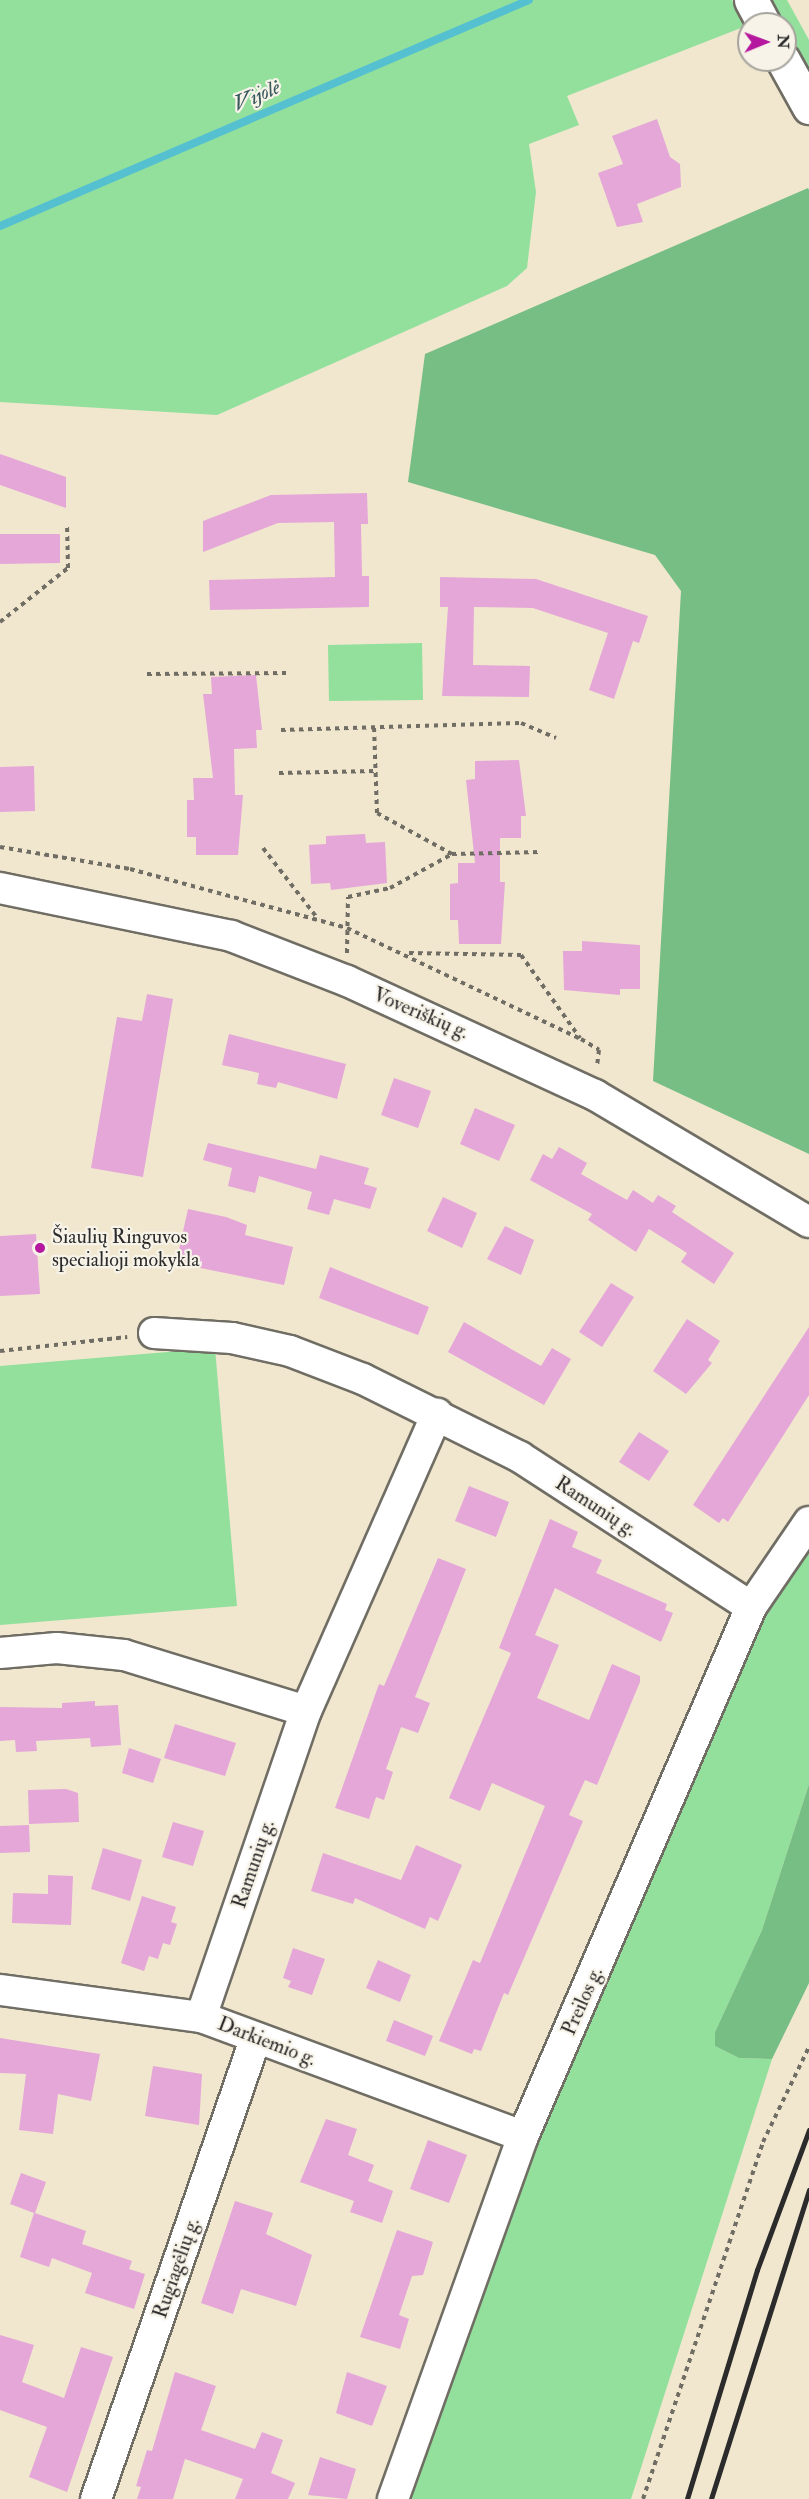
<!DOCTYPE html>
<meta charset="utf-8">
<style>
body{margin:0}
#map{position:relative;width:809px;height:2499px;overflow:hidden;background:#f1e7cf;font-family:"IM FELL Double Pica",serif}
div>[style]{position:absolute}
.green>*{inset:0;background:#93e09d}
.forest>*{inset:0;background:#76be84}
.stream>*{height:8px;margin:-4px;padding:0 4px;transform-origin:4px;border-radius:4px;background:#55c0d0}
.building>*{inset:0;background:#e4a7d8}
.path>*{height:4px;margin-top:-2px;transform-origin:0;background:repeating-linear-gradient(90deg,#706d64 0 4.5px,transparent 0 9px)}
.roads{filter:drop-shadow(2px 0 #706d64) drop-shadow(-2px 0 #706d64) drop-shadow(0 2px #706d64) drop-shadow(0 -2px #706d64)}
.minor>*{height:30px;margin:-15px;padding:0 15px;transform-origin:15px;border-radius:15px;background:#fff}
.primary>*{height:33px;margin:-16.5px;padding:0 16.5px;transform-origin:16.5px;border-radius:16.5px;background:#fff}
.rail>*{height:4.5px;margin:-2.25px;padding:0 2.25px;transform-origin:2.25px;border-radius:2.25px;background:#2b2b2b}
.dots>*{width:16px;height:16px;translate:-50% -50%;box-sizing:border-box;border:3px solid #f7f3e8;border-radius:50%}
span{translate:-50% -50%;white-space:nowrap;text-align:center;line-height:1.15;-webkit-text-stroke:4.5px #f7f3e8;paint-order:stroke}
.street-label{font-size:20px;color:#2b2b2b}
.poi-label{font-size:20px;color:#2b2b2b}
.left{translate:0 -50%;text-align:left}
.water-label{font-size:21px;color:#38585d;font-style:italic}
.north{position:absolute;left:737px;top:12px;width:60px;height:60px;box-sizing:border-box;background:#f7f3e8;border:2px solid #a5a39c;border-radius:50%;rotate:89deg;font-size:16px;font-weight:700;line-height:24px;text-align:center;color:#2b2b2b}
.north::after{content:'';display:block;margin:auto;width:21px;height:27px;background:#b5179e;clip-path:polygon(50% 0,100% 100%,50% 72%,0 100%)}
</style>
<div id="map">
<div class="green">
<div style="clip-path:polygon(0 0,732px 0,746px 26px,567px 96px,579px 125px,529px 144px,536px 192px,527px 268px,507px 286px,217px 415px,0 402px)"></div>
<div style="clip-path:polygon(772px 0,787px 0,809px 40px,809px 69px)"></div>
<div style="clip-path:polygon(422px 643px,423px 700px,329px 701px,328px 645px)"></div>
<div style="clip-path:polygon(215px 1348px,237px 1606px,0 1625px,0 1366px)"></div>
<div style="clip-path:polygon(809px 1551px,809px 1784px,762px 1930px,715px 2032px,715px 2046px,739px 2058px,772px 2059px,631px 2499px,405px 2499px,526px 2150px,763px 1615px)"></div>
</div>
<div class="forest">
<div style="clip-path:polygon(808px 188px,809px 190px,809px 1154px,653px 1081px,681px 591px,655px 555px,408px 482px,425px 354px)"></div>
<div style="clip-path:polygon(809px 1784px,809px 1983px,772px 2059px,739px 2058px,715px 2046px,715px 2032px,762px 1930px)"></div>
</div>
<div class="stream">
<div style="left:0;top:226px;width:575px;rotate:-23.13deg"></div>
</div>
<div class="building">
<div style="clip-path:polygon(657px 119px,670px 157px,680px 164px,681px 187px,637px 204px,643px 222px,617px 227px,598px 173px,623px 164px,612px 136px)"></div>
<div style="clip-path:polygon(0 454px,66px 477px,66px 508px,0 485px)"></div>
<div style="clip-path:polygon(367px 493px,368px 524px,361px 524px,362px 576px,369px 576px,369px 607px,210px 610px,209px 580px,335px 577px,334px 522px,278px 523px,203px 552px,203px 521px,271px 495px)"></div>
<div style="clip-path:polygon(0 534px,60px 534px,60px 563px,0 564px)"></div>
<div style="clip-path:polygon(440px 577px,536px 579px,648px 616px,639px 643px,633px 641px,614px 699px,589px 690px,608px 633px,533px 608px,474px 607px,473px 665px,530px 666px,529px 697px,442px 696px,448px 607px,440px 607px)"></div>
<div style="clip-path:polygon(256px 675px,262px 730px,256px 730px,257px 748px,234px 749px,235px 795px,243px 795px,238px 855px,196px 855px,196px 837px,187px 837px,187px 800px,194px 800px,193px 778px,213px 778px,203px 694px,212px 694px,211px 677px)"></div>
<div style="clip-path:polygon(519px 760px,526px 816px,521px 816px,521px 838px,500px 838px,500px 882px,505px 882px,501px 944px,459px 944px,458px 920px,450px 920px,450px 884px,458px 883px,458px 863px,475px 863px,466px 780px,475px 779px,475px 761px)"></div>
<div style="clip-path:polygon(34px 766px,35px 811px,0 812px,0 767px)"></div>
<div style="clip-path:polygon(365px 834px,366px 843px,385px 842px,387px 883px,331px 890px,330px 883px,311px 884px,309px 845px,326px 844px,326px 836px)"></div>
<div style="clip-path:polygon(582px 941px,640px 945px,640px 989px,620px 989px,620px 995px,564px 990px,563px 951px,582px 951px)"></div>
<div style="clip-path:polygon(147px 994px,173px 999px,143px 1177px,91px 1168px,117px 1017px,142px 1021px)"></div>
<div style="clip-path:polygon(229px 1034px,346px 1064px,337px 1099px,278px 1082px,276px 1088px,257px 1084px,259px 1073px,222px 1065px)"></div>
<div style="clip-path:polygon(394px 1078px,431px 1091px,418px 1128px,381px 1115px)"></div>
<div style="clip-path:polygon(475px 1108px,515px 1125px,499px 1161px,460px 1144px)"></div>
<div style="clip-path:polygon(208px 1143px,316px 1169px,320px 1155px,369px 1168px,364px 1184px,377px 1188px,370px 1209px,334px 1199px,329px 1215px,307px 1209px,312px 1192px,259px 1176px,255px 1193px,228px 1186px,232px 1168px,203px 1160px)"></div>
<div style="clip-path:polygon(559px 1147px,587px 1163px,581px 1174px,627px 1200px,633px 1190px,653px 1203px,658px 1195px,676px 1206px,672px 1212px,734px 1253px,714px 1284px,681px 1262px,687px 1253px,649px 1229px,636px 1252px,588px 1220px,592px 1214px,530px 1180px,543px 1154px,552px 1159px)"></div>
<div style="clip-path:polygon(443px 1197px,477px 1213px,462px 1248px,427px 1231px)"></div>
<div style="clip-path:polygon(188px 1209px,226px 1217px,247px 1225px,245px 1235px,293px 1247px,284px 1285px,176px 1263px)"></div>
<div style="clip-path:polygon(505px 1226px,534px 1240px,521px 1275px,487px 1259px)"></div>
<div style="clip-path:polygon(36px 1234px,40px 1294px,0 1296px,0 1236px)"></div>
<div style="clip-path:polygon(330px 1267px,429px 1307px,418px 1335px,319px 1298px)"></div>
<div style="clip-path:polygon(611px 1283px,634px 1297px,602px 1347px,579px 1332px)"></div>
<div style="clip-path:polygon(687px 1319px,720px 1341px,708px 1360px,712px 1363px,686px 1394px,653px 1371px)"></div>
<div style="clip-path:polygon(464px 1322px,541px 1366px,552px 1348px,571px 1359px,544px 1405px,448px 1352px)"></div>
<div style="clip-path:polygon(809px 1327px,809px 1395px,728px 1522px,723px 1518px,719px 1523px,693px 1505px)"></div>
<div style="clip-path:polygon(639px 1432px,669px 1451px,649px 1481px,619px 1462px)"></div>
<div style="clip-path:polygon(469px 1486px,509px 1502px,496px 1537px,455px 1521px)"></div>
<div style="clip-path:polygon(550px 1519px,578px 1532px,572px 1547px,602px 1560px,596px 1573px,667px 1604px,665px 1610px,673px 1613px,661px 1642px,555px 1588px,535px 1635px,559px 1645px,537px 1698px,589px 1720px,612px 1664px,640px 1676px,640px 1682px,597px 1785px,585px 1780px,569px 1815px,583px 1821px,508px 1995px,504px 1993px,481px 2051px,474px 2049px,472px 2054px,439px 2041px,473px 1960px,480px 1963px,545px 1806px,492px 1783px,480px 1811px,449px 1798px,511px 1653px,499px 1648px)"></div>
<div style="clip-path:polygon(438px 1558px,466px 1569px,415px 1697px,430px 1703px,418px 1733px,401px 1727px,386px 1769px,393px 1772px,384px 1800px,376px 1797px,369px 1819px,335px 1808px,379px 1684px,384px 1686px)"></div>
<div style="clip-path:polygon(95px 1701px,95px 1706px,118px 1705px,121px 1745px,91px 1747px,90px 1738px,36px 1741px,37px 1751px,16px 1752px,15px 1740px,0 1741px,0 1707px,62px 1708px,62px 1703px)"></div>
<div style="clip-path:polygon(175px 1724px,236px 1743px,225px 1776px,164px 1758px)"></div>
<div style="clip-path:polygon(129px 1748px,161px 1759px,153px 1783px,122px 1773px)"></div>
<div style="clip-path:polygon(66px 1789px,78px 1793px,79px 1822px,29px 1824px,28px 1790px)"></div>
<div style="clip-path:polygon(173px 1822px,204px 1831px,193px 1866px,162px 1857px)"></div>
<div style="clip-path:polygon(29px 1825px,30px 1852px,0 1853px,0 1826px)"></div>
<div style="clip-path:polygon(416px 1845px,462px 1865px,438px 1921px,430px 1917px,425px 1929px,355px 1898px,353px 1904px,311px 1891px,323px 1853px,401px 1880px)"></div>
<div style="clip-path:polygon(103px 1848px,142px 1860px,130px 1901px,91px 1889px)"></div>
<div style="clip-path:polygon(48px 1875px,73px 1876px,71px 1925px,12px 1923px,13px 1893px,48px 1894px)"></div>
<div style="clip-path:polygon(142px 1896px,176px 1907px,171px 1922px,177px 1924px,170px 1945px,163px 1943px,158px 1959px,149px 1956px,144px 1971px,121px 1963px)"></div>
<div style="clip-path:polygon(293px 1948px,325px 1959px,312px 1995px,288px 1987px,291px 1981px,283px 1978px)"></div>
<div style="clip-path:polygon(378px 1960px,411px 1975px,400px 2002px,366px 1988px)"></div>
<div style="clip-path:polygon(394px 2020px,433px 2036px,425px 2056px,386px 2041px)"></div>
<div style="clip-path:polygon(0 2038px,100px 2054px,91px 2101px,58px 2094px,53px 2134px,19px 2130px,26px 2074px,0 2073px)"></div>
<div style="clip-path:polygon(153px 2066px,202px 2074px,199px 2125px,145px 2116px)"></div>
<div style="clip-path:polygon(326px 2119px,357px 2129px,348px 2155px,374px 2165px,368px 2181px,393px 2191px,382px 2223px,350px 2212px,354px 2201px,300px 2182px)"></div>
<div style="clip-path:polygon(428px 2140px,467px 2155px,449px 2203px,410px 2189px)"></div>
<div style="clip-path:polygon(21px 2173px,46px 2182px,35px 2213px,86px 2231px,82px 2244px,132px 2261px,129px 2269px,145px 2274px,134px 2309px,85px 2293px,92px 2273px,52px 2258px,49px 2267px,20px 2257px,34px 2213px,10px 2204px)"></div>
<div style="clip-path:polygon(235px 2201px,273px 2213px,266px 2234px,312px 2255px,296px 2306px,241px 2289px,233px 2314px,201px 2303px)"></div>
<div style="clip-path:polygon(397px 2230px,433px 2242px,423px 2275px,412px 2276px,399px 2315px,409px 2319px,400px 2349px,360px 2337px)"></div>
<div style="clip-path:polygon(0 2335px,34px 2345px,22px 2382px,64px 2398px,81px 2347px,113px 2357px,67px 2492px,29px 2477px,47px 2427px,0 2410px)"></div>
<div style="clip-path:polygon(175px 2372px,216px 2386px,201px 2430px,255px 2449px,262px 2432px,283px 2440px,271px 2473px,295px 2483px,288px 2499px,235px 2499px,243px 2479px,185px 2459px,173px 2499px,137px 2499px,141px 2487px,136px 2486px,147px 2450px,152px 2451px)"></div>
<div style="clip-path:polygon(347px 2372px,387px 2386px,372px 2426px,336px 2413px)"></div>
<div style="clip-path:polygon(320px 2457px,356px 2469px,347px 2499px,308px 2495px)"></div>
</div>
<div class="path">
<div style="left:0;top:622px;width:87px;rotate:-38.5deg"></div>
<div style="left:68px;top:568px;width:45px;rotate:-91.3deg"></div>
<div style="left:147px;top:674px;width:139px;rotate:-0.4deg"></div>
<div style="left:281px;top:730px;width:240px;rotate:-1.7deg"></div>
<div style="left:521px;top:723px;width:38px;rotate:23deg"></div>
<div style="left:279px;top:773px;width:96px;rotate:-1.2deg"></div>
<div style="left:0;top:847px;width:132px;rotate:9.6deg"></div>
<div style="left:130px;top:869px;width:225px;rotate:15.2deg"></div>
<div style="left:347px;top:928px;width:259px;rotate:25.4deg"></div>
<div style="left:581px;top:1039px;width:21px;rotate:31deg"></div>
<div style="left:599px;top:1050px;width:17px;rotate:97deg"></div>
<div style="left:263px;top:848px;width:90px;rotate:52.2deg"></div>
<div style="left:452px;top:854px;width:88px;rotate:-1.3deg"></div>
<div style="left:347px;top:953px;width:56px;rotate:-89deg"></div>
<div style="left:348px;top:897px;width:43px;rotate:-12.1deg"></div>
<div style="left:390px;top:888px;width:71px;rotate:-28.7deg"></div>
<div style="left:452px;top:854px;width:85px;rotate:-151.3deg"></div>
<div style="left:377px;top:813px;width:86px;rotate:-92deg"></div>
<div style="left:409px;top:953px;width:112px;rotate:1deg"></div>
<div style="left:521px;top:955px;width:102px;rotate:54.6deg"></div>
<div style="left:0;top:1351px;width:128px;rotate:-6.3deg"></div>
<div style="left:643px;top:2499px;width:377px;rotate:-71.4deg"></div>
<div style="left:763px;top:2142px;width:106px;rotate:-64.2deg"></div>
</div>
<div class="roads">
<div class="minor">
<div style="left:0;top:888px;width:236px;rotate:11.7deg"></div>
<div style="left:231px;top:936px;width:124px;rotate:21.2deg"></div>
<div style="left:347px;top:981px;width:273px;rotate:24.7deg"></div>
<div style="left:595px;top:1095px;width:249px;rotate:30.7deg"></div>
<div style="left:154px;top:1333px;width:78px;rotate:3.7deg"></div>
<div style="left:232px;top:1338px;width:59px;rotate:12.6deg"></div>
<div style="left:290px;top:1351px;width:78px;rotate:21deg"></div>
<div style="left:363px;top:1379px;width:175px;rotate:26.4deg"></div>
<div style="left:520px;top:1457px;width:275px;rotate:33deg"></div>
<div style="left:0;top:1653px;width:57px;rotate:-5deg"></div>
<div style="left:57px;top:1648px;width:67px;rotate:6deg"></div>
<div style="left:124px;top:1655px;width:190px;rotate:17.1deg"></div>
<div style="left:0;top:1990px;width:203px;rotate:7.7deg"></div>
<div style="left:201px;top:2017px;width:343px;rotate:20.3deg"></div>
<div style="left:201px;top:2017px;width:324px;rotate:-71.1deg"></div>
<div style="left:306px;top:1711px;width:325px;rotate:-66.2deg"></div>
<div style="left:96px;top:2499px;width:488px;rotate:-70.9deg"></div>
<div style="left:393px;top:2499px;width:386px;rotate:-70.3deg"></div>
<div style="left:523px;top:2136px;width:576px;rotate:-66.68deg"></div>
<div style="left:751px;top:1607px;width:103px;rotate:-55.7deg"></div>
</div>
<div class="primary">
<div style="left:751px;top:0;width:27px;rotate:62deg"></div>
<div style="left:783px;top:60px;width:54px;rotate:61deg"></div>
</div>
</div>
<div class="rail">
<div style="left:687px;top:2499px;width:239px;rotate:-73deg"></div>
<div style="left:757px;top:2270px;width:149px;rotate:-69.6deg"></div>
<div style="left:711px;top:2499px;width:324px;rotate:-72.4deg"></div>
</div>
<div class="dots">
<div style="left:40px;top:1248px;background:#b5179e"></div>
</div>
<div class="street-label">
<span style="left:421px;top:1013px;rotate:23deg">Voveriškių g.</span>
<span style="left:596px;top:1506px;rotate:33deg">Ramunių g.</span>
<span style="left:253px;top:1864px;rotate:-71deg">Ramunių g.</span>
<span style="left:582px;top:2001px;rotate:-66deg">Preilos g.</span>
<span style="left:267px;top:2041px;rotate:21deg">Darkiemio g.</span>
<span style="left:176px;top:2268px;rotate:-71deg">Rugiagėlių g.</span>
</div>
<div class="poi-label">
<span class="left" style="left:52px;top:1248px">Šiaulių Ringuvos<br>specialioji mokykla</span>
</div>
<div class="water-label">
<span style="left:257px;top:96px;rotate:-23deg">Vijolė</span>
</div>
<div class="north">N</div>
</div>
